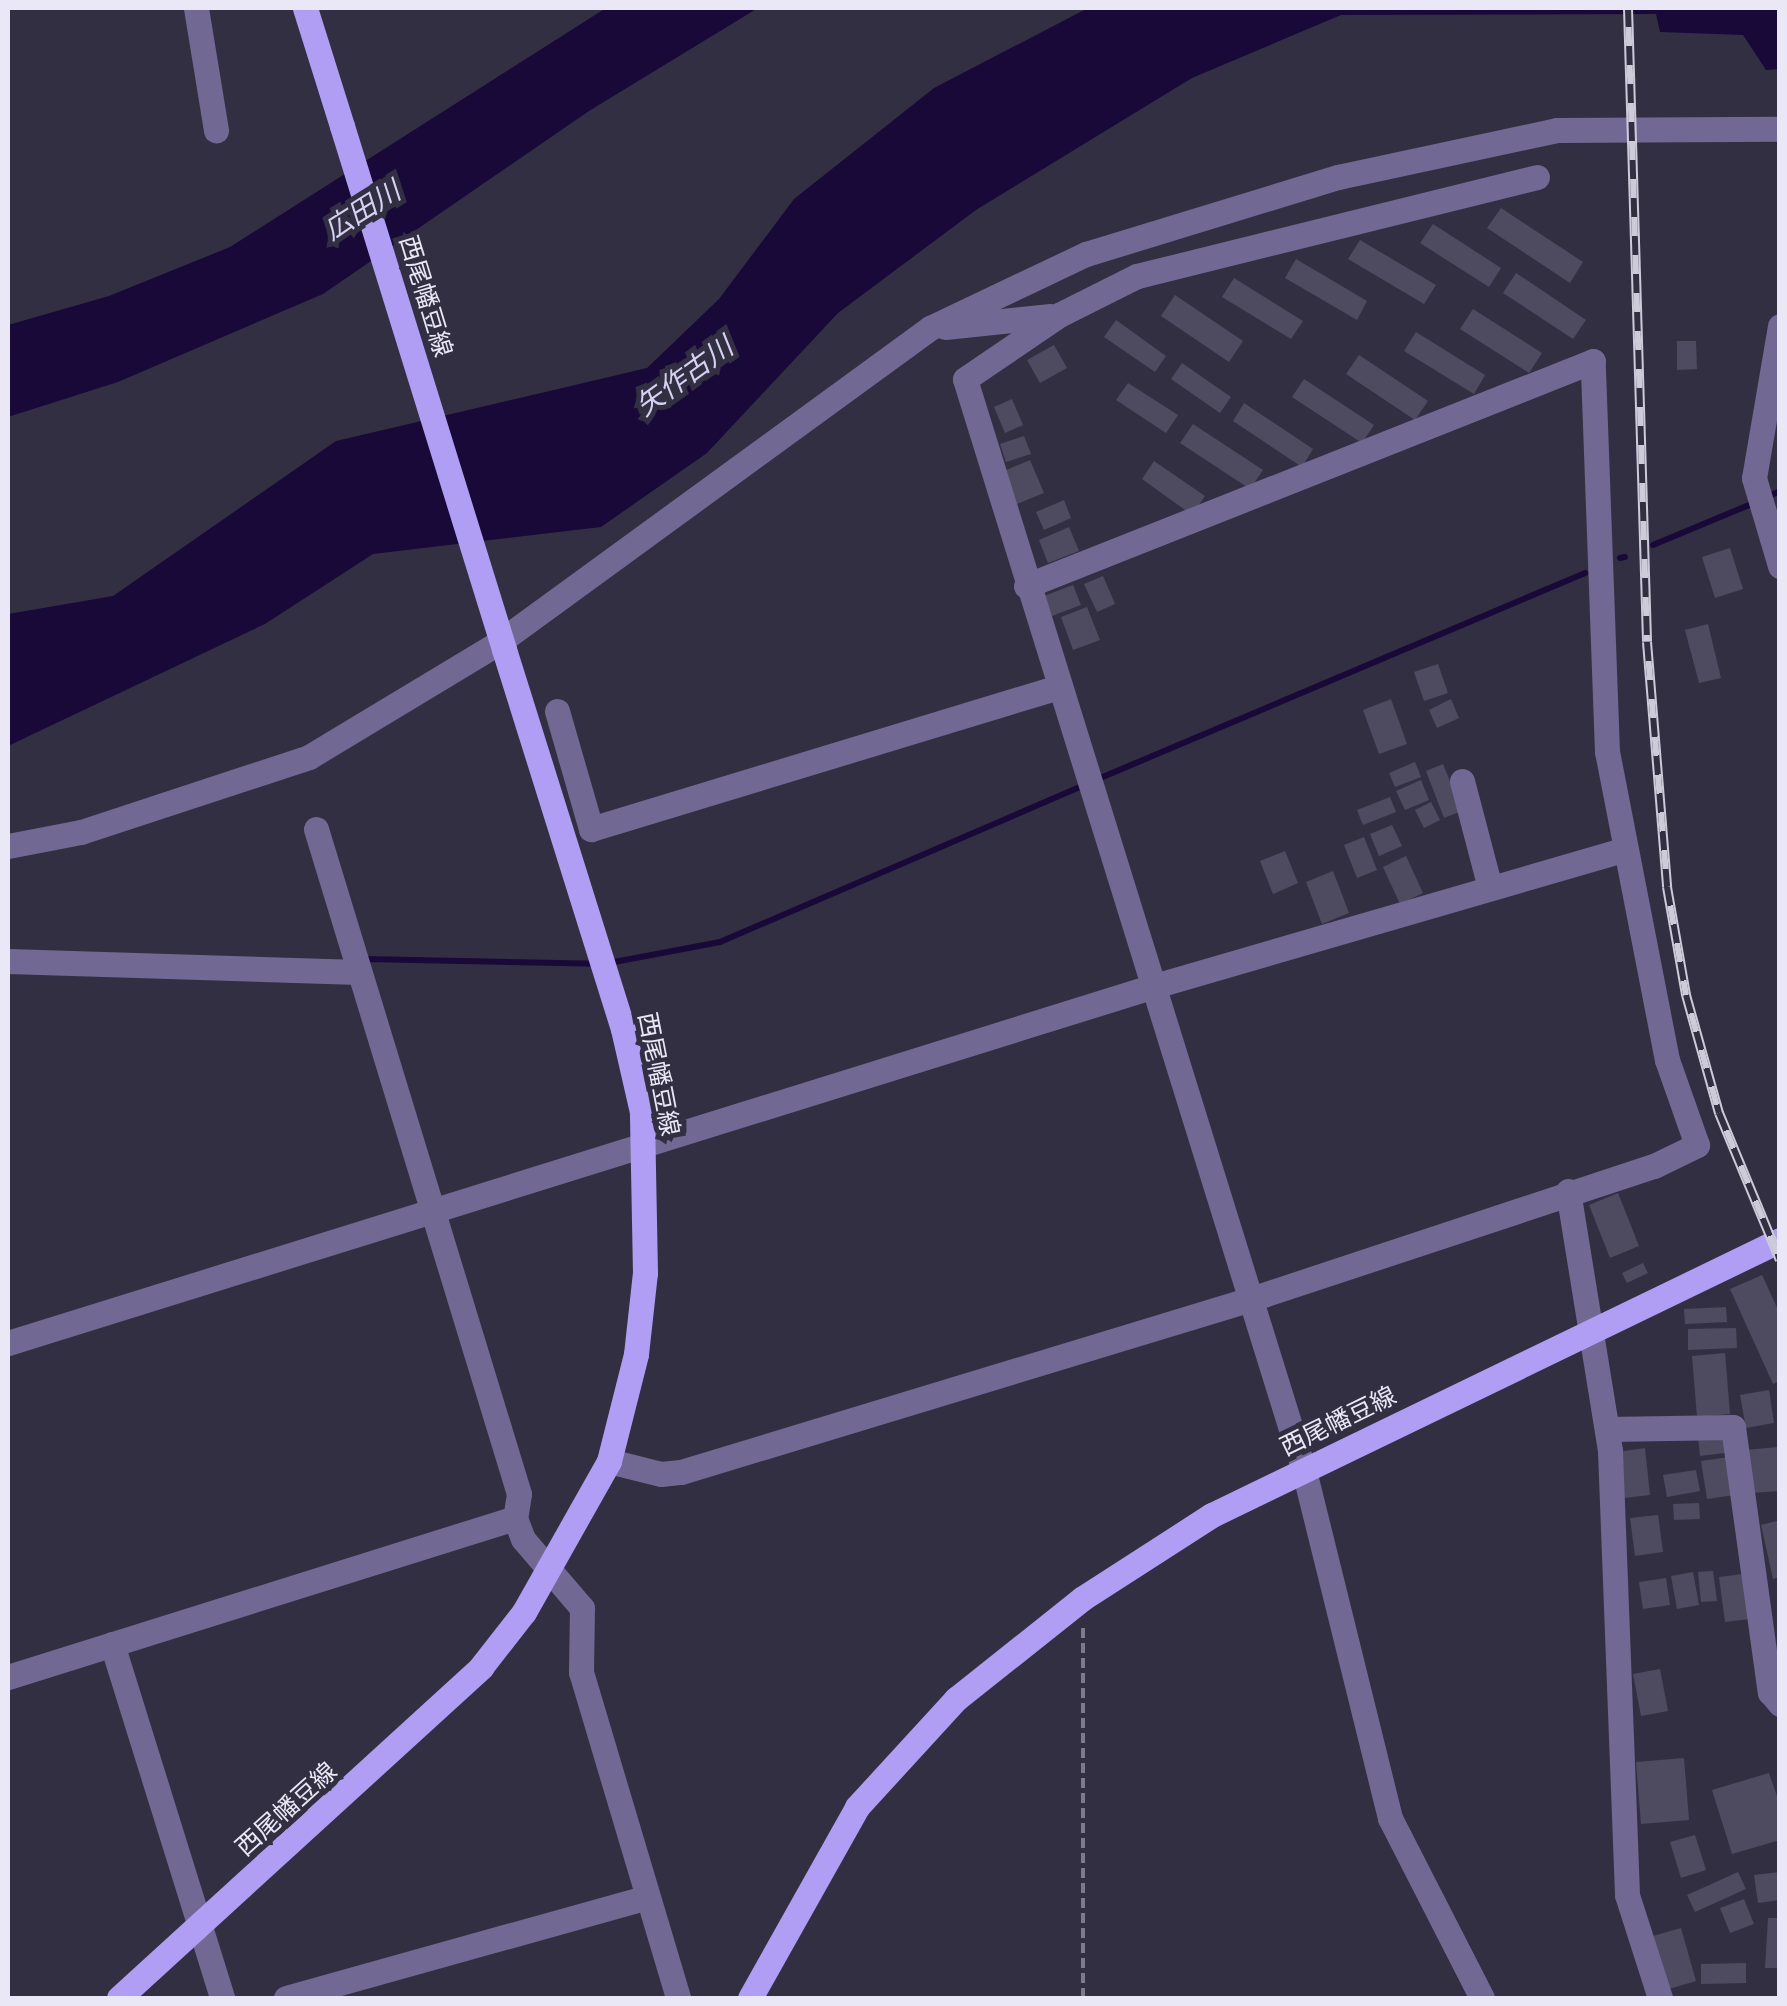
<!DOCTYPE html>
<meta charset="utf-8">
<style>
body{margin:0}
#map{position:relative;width:1787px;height:2006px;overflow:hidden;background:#332f43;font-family:"PT Sans","Noto Sans JP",sans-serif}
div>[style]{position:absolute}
.water>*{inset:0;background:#190939}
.stream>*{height:6px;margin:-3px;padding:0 3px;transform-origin:3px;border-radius:3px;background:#190939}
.building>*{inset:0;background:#4e4a60}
.path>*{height:4px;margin-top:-2px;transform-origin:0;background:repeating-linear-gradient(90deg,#7d7a8c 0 10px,transparent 0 15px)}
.minor>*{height:25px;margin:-12.5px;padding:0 12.5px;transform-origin:12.5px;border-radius:12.5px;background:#716993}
.major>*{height:25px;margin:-12.5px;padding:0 12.5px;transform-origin:12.5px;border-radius:12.5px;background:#af9ef4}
.rail>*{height:10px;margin-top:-5px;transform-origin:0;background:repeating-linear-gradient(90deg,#332f43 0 19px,#cdcad9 0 38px);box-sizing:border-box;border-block:2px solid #cdcad9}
.major-bridge>*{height:25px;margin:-12.5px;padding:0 12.5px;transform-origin:12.5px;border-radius:12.5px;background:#af9ef4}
span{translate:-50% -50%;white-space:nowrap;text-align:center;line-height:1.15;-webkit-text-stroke:10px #332f43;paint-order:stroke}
.street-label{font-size:25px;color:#eae8f6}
.water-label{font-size:28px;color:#d6d1f2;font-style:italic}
.frame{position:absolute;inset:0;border:10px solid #eae8f6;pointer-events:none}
</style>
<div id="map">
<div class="water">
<div style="clip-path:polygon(606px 8px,758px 8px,589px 111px,323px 294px,118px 382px,8px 417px,8px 325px,109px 296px,230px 247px)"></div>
<div style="clip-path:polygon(1088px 8px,1779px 8px,1779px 69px,1766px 70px,1743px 35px,1660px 32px,1656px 14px,1341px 15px,1192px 78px,976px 210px,838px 313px,707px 453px,601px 527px,373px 554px,265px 624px,8px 746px,8px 614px,113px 596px,336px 441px,647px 368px,719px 299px,794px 199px,934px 88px)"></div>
</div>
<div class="stream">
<div style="left:1765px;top:498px;width:17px;rotate:-25deg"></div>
<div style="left:1653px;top:545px;width:109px;rotate:-22.6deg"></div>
<div style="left:1620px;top:558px;width:5px;rotate:-11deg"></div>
<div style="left:1098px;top:779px;width:529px;rotate:-22.93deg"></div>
<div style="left:364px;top:959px;width:232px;rotate:1.2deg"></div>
<div style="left:609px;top:963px;width:113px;rotate:-10.7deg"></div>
<div style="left:720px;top:942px;width:400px;rotate:-23.3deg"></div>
</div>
<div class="building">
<div style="clip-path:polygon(1501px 208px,1583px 262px,1570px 283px,1487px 228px)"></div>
<div style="clip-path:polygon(1433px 224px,1501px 268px,1489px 287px,1420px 243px)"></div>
<div style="clip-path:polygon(1360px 240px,1436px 285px,1424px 304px,1348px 259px)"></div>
<div style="clip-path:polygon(1296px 259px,1367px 301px,1357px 320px,1285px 278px)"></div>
<div style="clip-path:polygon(1516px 273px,1586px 320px,1573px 339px,1503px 293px)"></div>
<div style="clip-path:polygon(1234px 278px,1303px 321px,1291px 339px,1222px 297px)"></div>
<div style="clip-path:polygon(1175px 295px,1243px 341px,1229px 362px,1161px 316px)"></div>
<div style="clip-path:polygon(1473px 309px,1542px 353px,1529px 373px,1460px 329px)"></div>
<div style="clip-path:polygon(1116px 320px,1166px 356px,1155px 372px,1104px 337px)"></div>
<div style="clip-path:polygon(1416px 332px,1485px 375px,1474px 394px,1404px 351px)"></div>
<div style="clip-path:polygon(1677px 341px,1696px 341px,1697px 369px,1677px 370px)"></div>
<div style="clip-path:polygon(1054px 345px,1067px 368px,1040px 383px,1027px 360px)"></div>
<div style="clip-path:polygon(1359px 355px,1428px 401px,1415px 420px,1346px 374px)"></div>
<div style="clip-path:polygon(1182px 363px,1231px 397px,1220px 413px,1171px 379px)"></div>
<div style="clip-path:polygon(1304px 379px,1374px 425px,1362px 443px,1292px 397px)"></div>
<div style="clip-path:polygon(1128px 383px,1178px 415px,1166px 433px,1116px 400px)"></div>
<div style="clip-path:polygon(1012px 399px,1023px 425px,1005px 433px,994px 407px)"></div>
<div style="clip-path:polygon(1244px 403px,1313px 449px,1302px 467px,1233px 421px)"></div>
<div style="clip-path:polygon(1193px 424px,1263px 470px,1250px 489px,1180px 443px)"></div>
<div style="clip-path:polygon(1024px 436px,1031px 454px,1006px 462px,1000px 444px)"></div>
<div style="clip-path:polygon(1030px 460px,1044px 493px,1017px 504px,1004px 471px)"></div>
<div style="clip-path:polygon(1154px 461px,1205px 496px,1192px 515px,1142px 479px)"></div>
<div style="clip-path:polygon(1064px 500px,1071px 518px,1044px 530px,1036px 512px)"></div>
<div style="clip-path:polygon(1069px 527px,1079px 551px,1048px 563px,1039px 540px)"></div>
<div style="clip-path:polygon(1730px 548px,1743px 589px,1715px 598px,1702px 557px)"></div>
<div style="clip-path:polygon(1103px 576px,1115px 604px,1097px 612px,1084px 584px)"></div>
<div style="clip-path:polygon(1073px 585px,1081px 605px,1052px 616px,1044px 596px)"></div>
<div style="clip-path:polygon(1087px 607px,1100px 640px,1073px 650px,1061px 617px)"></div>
<div style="clip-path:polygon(1708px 624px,1721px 678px,1699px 683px,1685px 630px)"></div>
<div style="clip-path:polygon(1438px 664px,1448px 693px,1424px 701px,1414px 672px)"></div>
<div style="clip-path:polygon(1391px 699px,1407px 744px,1379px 754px,1363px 710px)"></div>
<div style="clip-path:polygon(1451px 699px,1459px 718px,1437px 728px,1429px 710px)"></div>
<div style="clip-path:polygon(1415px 762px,1421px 777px,1395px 787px,1389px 773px)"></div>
<div style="clip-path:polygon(1443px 764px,1462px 811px,1444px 818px,1426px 771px)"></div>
<div style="clip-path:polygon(1421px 780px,1429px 800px,1405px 810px,1396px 791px)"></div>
<div style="clip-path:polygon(1390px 797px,1396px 812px,1363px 825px,1357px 810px)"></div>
<div style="clip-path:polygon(1431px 802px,1440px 820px,1424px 828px,1415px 810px)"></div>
<div style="clip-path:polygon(1392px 825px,1402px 846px,1379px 856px,1370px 834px)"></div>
<div style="clip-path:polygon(1364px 837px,1377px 870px,1357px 878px,1344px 845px)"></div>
<div style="clip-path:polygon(1285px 851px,1298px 883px,1273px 894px,1260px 861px)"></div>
<div style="clip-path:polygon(1406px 856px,1423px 893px,1400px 904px,1383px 867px)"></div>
<div style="clip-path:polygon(1333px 871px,1349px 913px,1322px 924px,1306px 882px)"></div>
<div style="clip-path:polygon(1618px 1193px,1639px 1246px,1610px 1258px,1589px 1205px)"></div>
<div style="clip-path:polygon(1643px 1263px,1648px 1273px,1627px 1283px,1622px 1273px)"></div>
<div style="clip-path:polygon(1762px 1275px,1780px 1314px,1780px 1381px,1773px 1384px,1730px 1289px)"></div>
<div style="clip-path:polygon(1726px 1307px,1727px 1322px,1685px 1324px,1684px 1309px)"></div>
<div style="clip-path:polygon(1736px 1328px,1737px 1348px,1688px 1350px,1688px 1329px)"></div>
<div style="clip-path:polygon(1725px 1353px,1730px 1414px,1697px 1417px,1692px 1356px)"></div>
<div style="clip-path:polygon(1769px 1390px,1774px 1423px,1746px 1428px,1740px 1395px)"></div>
<div style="clip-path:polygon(1723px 1433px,1725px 1453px,1700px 1456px,1698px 1437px)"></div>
<div style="clip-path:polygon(1778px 1447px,1780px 1491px,1751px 1493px,1746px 1450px)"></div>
<div style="clip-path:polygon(1645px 1448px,1650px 1495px,1624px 1498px,1617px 1452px)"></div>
<div style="clip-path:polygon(1729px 1457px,1735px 1495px,1707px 1499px,1701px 1461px)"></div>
<div style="clip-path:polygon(1696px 1470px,1700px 1491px,1667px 1497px,1663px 1475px)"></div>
<div style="clip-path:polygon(1699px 1503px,1700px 1519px,1674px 1520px,1673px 1504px)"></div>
<div style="clip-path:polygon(1658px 1515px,1663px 1552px,1635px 1556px,1630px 1518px)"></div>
<div style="clip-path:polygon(1780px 1520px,1780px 1577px,1773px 1579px,1761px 1525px)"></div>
<div style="clip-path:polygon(1713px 1571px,1717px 1601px,1701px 1602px,1698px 1572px)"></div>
<div style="clip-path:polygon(1693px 1572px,1699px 1605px,1677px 1609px,1671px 1576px)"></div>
<div style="clip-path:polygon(1743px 1574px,1750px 1619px,1725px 1622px,1719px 1577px)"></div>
<div style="clip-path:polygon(1666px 1578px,1670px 1605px,1643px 1609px,1639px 1582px)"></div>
<div style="clip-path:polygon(1660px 1669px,1668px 1711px,1641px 1716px,1633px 1674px)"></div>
<div style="clip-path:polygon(1684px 1758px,1689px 1820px,1641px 1824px,1636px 1762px)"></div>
<div style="clip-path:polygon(1769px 1773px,1780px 1805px,1780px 1840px,1732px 1854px,1712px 1790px)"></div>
<div style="clip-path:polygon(1695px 1835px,1706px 1870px,1681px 1878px,1670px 1842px)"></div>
<div style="clip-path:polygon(1738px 1872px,1746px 1889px,1695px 1912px,1687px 1895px)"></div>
<div style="clip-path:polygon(1780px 1872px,1780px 1900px,1758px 1903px,1754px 1875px)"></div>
<div style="clip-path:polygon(1744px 1899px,1754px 1924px,1730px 1933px,1720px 1908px)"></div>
<div style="clip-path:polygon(1768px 1918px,1780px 1918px,1780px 1968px,1765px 1968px)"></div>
<div style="clip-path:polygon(1681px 1928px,1696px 1981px,1669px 1989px,1653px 1936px)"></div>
<div style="clip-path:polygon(1746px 1963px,1746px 1983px,1701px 1984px,1701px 1964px)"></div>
</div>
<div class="path">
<div style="left:1083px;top:1998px;width:370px;rotate:-90deg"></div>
</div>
<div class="minor">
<div style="left:196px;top:8px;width:124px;rotate:80.7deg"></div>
<div style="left:1780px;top:326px;width:154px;rotate:99.7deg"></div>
<div style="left:1754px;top:478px;width:92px;rotate:73.5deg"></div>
<div style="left:945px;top:327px;width:106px;rotate:-6deg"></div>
<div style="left:557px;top:711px;width:123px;rotate:73.9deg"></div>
<div style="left:591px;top:829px;width:487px;rotate:-16.9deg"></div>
<div style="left:1462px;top:781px;width:106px;rotate:75.3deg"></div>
<div style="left:316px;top:829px;width:695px;rotate:73.02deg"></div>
<div style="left:519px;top:1494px;width:24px;rotate:99deg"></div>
<div style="left:515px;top:1518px;width:22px;rotate:69deg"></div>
<div style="left:523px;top:1539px;width:91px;rotate:49.5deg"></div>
<div style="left:582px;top:1608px;width:64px;rotate:90.9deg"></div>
<div style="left:581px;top:1672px;width:340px;rotate:73.4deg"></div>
<div style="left:8px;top:846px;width:74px;rotate:-10.9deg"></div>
<div style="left:81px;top:832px;width:240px;rotate:-18.2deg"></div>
<div style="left:309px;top:757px;width:221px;rotate:-31.1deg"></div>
<div style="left:498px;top:643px;width:535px;rotate:-36.1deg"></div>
<div style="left:930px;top:328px;width:173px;rotate:-25.4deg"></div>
<div style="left:1086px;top:254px;width:264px;rotate:-17deg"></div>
<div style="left:1338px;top:177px;width:224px;rotate:-12.1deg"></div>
<div style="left:1557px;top:130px;width:223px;rotate:-0.3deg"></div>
<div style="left:8px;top:961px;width:351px;rotate:1.8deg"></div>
<div style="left:1568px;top:1191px;width:263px;rotate:80.8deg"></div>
<div style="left:1610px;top:1451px;width:444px;rotate:87.8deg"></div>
<div style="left:1627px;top:1895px;width:108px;rotate:72.2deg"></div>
<div style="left:8px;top:1343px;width:1197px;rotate:-17.3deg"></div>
<div style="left:1151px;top:987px;width:492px;rotate:-16.2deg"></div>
<div style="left:1607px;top:1429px;width:126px;rotate:-0.9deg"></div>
<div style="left:1733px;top:1427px;width:268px;rotate:82.1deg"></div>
<div style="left:1770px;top:1692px;width:16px;rotate:50deg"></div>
<div style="left:609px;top:1461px;width:54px;rotate:14deg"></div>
<div style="left:661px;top:1474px;width:20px;rotate:-6deg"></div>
<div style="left:681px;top:1472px;width:593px;rotate:-16.88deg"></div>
<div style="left:1248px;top:1300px;width:428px;rotate:-18.3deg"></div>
<div style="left:1654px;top:1166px;width:48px;rotate:-26deg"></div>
<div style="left:1697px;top:1145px;width:90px;rotate:-109.4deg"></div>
<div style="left:1667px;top:1060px;width:314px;rotate:-101deg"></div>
<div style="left:1607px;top:752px;width:391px;rotate:-92.1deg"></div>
<div style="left:1593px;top:361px;width:610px;rotate:158.36deg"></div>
<div style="left:112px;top:1644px;width:371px;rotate:72.7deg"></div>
<div style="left:8px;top:1677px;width:531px;rotate:-17.41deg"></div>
<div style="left:286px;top:1998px;width:373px;rotate:-15.6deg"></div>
<div style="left:1482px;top:1998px;width:202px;rotate:-117.1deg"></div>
<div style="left:1390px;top:1818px;width:357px;rotate:-103.9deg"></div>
<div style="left:1304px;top:1471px;width:1143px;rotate:-107.25deg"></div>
<div style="left:965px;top:379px;width:114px;rotate:-34.2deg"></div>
<div style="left:1059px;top:315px;width:87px;rotate:-26.6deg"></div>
<div style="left:1137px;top:276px;width:412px;rotate:-13.9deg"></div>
</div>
<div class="major">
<div style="left:305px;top:8px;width:124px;rotate:72.6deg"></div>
<div style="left:119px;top:1998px;width:491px;rotate:-42.4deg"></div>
<div style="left:481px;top:1667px;width:70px;rotate:-52deg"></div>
<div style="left:524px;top:1612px;width:173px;rotate:-60.6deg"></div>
<div style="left:609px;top:1461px;width:110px;rotate:-75.8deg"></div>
<div style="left:636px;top:1354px;width:81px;rotate:-83.7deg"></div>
<div style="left:645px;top:1273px;width:161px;rotate:-91.1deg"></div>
<div style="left:642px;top:1112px;width:85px;rotate:-102.9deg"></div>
<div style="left:623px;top:1029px;width:398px;rotate:-107.4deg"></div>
<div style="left:750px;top:1998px;width:219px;rotate:-60.7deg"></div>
<div style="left:857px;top:1807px;width:147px;rotate:-47.5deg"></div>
<div style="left:956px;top:1699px;width:162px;rotate:-38.5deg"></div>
<div style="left:1083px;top:1598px;width:153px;rotate:-32.8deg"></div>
<div style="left:1212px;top:1515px;width:631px;rotate:-25.83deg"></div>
</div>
<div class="rail">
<div style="left:1628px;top:8px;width:634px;rotate:88.28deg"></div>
<div style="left:1647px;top:642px;width:246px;rotate:85.3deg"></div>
<div style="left:1667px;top:887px;width:110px;rotate:80deg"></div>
<div style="left:1686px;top:995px;width:123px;rotate:74.4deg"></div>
<div style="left:1719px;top:1113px;width:159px;rotate:67.5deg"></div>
</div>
<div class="major-bridge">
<div style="left:342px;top:126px;width:548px;rotate:72.79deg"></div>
</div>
<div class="street-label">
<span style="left:426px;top:296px;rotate:73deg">西尾幡豆線</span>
<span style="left:659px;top:1074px;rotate:79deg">西尾幡豆線</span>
<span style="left:1338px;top:1421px;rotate:-26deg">西尾幡豆線</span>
<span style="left:286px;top:1809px;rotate:-42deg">西尾幡豆線</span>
</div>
<div class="water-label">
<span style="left:362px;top:210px;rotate:-32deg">広田川</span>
<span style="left:684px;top:376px;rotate:-36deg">矢作古川</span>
</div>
<div class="frame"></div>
</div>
